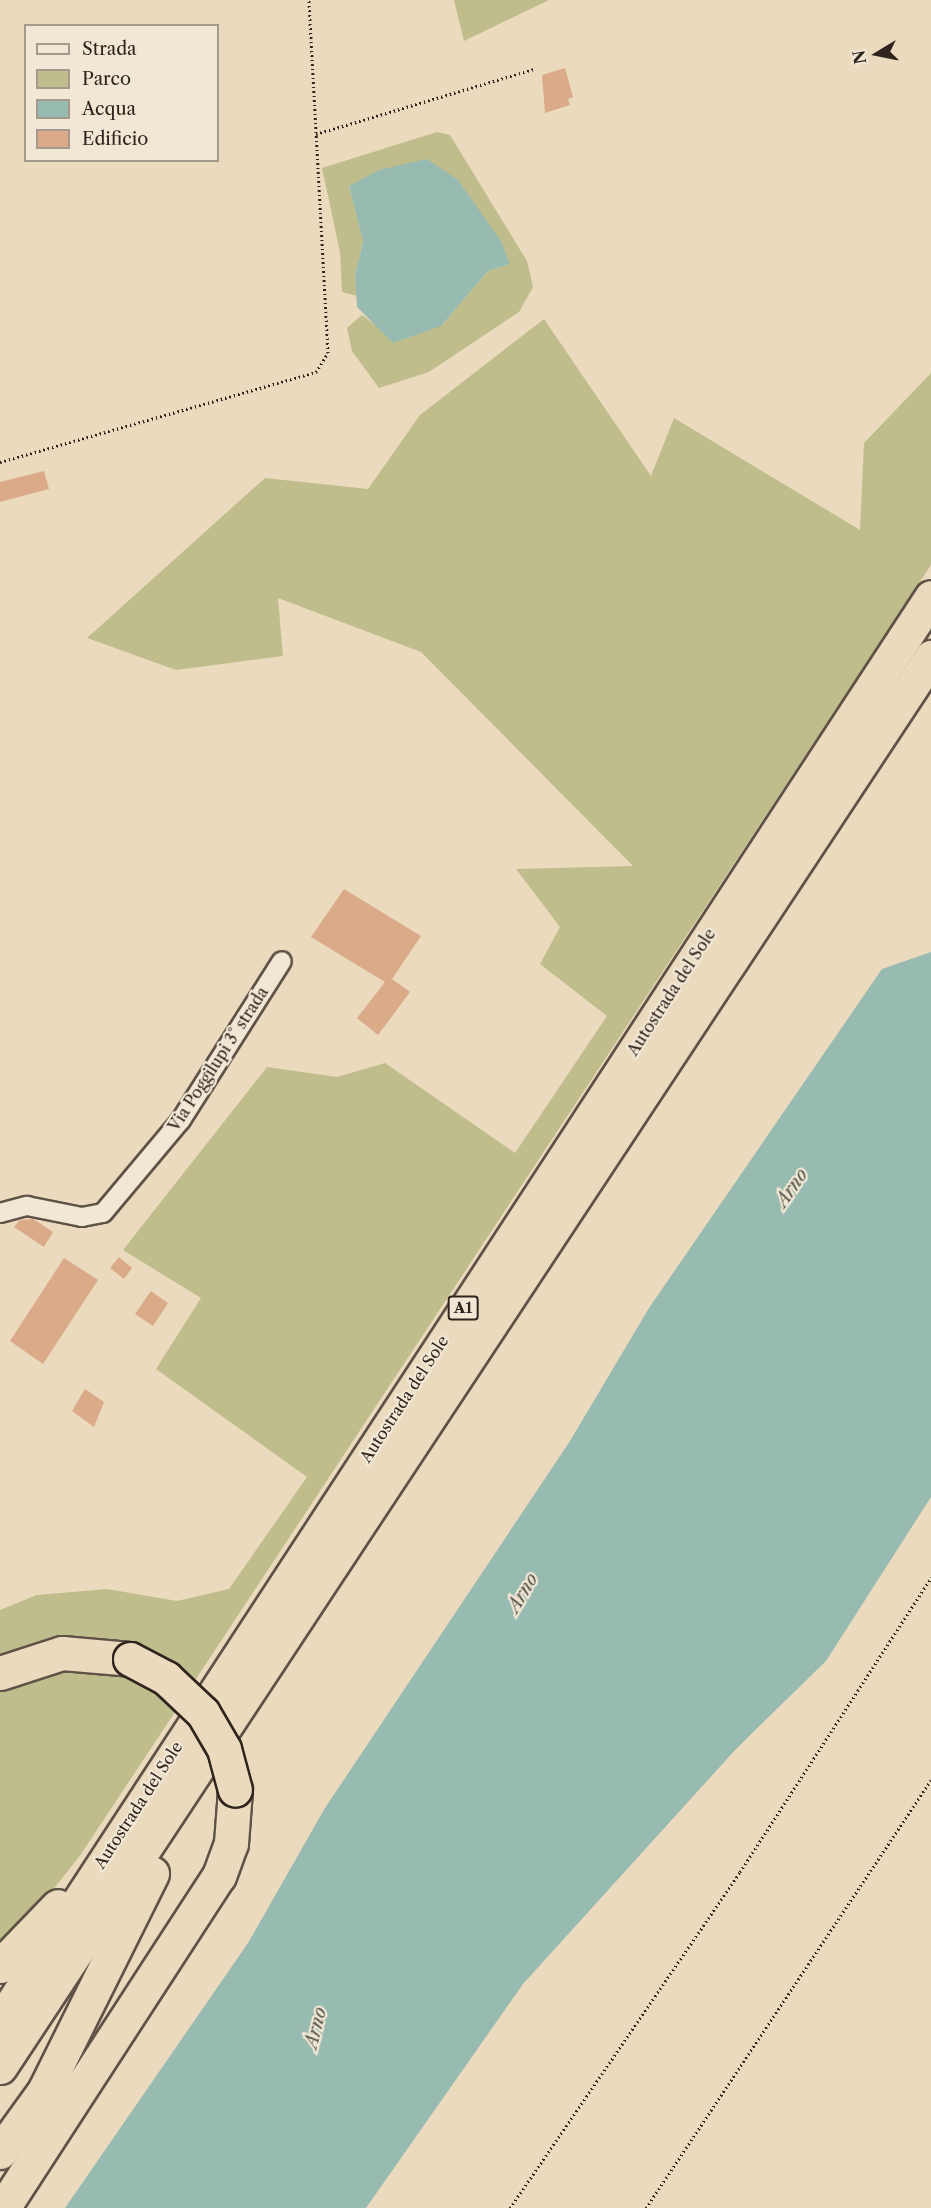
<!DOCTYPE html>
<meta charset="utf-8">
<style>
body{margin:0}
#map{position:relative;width:931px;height:2208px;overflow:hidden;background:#ebdabe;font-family:"Libre Caslon Text",serif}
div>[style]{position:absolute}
.green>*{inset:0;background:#c0bd8c}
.water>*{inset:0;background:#98bbb1}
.building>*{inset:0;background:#daaa89}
.path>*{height:3px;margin-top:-1.5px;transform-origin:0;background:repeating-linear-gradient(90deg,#30251e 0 1.5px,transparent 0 4.5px)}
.roads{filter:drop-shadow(2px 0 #5f5246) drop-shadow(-2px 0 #5f5246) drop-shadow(0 2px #5f5246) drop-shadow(0 -2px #5f5246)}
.street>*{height:18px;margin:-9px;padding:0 9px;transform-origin:9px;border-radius:9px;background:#f2e7d5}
.highway>*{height:33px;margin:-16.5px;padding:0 16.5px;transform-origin:16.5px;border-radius:16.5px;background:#ebdabe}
.bridges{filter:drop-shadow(2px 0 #30251e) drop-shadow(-2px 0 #30251e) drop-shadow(0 2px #30251e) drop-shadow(0 -2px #30251e)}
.highway-bridge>*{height:33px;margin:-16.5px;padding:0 16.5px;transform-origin:16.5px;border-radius:16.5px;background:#ebdabe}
span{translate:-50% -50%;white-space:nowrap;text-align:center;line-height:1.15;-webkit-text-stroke:4.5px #f2e7d5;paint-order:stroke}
.shield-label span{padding:2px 4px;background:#f2e7d5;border:2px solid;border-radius:4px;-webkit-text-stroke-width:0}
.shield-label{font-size:15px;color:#30251e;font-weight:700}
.street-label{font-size:16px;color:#30251e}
.water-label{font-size:18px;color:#4f524a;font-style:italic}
.legend{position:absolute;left:24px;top:24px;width:195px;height:138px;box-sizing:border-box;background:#f2e7d5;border:2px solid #a4998c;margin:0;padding:8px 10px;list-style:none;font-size:18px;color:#30251e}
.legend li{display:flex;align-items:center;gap:12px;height:30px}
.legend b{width:30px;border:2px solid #a4998c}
.north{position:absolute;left:847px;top:24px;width:60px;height:60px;-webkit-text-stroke:4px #f2e7d5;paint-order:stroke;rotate:260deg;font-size:16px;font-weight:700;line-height:24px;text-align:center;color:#30251e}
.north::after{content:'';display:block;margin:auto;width:21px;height:27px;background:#30251e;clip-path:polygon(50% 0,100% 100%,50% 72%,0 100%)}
</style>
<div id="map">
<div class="green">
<div style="clip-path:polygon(454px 0,549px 0,464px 41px)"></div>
<div style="clip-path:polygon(437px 132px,450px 135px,527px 261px,533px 287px,519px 312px,429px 372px,379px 388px,352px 351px,347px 328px,362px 315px,374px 324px,441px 326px,488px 271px,509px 264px,349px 186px,363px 241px,355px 276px,357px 296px,342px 292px,340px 252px,322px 168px)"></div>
<div style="clip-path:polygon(544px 319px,651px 476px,674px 418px,860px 530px,864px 443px,931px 373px,931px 565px,194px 1682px,164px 1658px,114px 1643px,0 1662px,0 1610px,37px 1595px,107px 1589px,177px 1601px,229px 1589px,307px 1477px,156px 1369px,201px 1298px,123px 1250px,267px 1067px,337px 1077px,385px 1063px,515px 1153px,607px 1016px,540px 964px,560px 927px,516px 869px,633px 866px,421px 652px,278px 598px,283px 656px,176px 670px,87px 638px,265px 478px,368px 489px,420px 415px)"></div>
<div style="clip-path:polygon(116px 1667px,181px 1703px,79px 1857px,0 1956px,0 1686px,40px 1668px)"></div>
</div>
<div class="water">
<div style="clip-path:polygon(427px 159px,458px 180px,501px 241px,510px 264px,488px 271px,441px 326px,393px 343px,357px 307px,355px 276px,363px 241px,349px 186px,379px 170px)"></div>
<div style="clip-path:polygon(931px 952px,931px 1497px,826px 1661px,736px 1749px,523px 1984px,366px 2208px,65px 2208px,248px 1943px,325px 1808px,570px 1441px,649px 1308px,882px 969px)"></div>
</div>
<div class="building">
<div style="clip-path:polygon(565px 68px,573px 97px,568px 99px,570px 105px,545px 113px,542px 75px)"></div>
<div style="clip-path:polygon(44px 471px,49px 489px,0 502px,0 482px)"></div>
<div style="clip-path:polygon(344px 889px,421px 936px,392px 979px,410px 992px,378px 1035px,357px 1018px,385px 982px,311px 937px)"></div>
<div style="clip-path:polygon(33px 1219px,53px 1232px,44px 1247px,14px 1227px,20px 1220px)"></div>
<div style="clip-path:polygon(119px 1257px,132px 1268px,124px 1279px,110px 1268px)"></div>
<div style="clip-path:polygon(64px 1258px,98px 1280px,43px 1364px,10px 1341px)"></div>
<div style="clip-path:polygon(151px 1291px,168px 1303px,153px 1326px,135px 1314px)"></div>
<div style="clip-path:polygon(85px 1389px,104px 1402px,94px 1427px,72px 1411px)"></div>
</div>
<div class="path">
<div style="left:316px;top:134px;width:227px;rotate:-16.6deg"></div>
<div style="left:0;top:462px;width:329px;rotate:-15.9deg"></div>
<div style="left:316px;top:372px;width:22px;rotate:-58deg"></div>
<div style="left:328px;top:353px;width:354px;rotate:-93.1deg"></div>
<div style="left:510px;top:2208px;width:407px;rotate:-55.6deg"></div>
<div style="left:740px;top:1872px;width:351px;rotate:-57deg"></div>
<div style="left:646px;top:2208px;width:514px;rotate:-56.34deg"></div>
</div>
<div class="roads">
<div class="street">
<div style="left:0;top:1213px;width:28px;rotate:-15deg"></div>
<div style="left:27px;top:1206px;width:56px;rotate:11.3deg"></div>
<div style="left:82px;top:1217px;width:21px;rotate:-11deg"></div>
<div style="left:103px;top:1213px;width:121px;rotate:-50deg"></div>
<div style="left:181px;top:1120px;width:188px;rotate:-57.6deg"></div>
</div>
<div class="highway">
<div style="left:0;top:1673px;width:65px;rotate:-17.9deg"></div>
<div style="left:62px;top:1653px;width:68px;rotate:5deg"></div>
<div style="left:0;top:1966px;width:83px;rotate:-46deg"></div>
<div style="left:0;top:2022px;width:1702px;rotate:-56.84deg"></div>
<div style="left:0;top:2067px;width:1690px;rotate:-56.56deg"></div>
<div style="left:0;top:2152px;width:75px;rotate:-54.2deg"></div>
<div style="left:44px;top:2091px;width:243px;rotate:-63.6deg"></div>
<div style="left:3px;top:2208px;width:396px;rotate:-57deg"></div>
<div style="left:219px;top:1876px;width:35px;rotate:-70deg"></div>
<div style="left:231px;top:1843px;width:53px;rotate:-85.7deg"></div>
</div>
</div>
<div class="bridges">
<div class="highway-bridge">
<div style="left:130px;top:1659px;width:41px;rotate:27.8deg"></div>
<div style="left:166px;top:1678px;width:51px;rotate:43.4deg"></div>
<div style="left:203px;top:1713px;width:42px;rotate:59.7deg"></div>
<div style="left:224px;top:1749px;width:42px;rotate:75deg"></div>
</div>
</div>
<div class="shield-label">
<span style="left:463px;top:1308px">A1</span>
</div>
<div class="street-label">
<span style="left:671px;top:992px;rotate:-57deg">Autostrada del Sole</span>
<span style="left:218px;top:1059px;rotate:-57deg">Via Poggilupi 3° strada</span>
<span style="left:404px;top:1399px;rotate:-57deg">Autostrada del Sole</span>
<span style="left:138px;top:1805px;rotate:-57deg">Autostrada del Sole</span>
</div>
<div class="water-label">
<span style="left:792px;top:1188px;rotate:-55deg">Arno</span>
<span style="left:523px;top:1593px;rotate:-59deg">Arno</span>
<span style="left:316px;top:2028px;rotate:-76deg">Arno</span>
</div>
<ul class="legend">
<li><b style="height:8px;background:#f2e7d5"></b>Strada</li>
<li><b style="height:16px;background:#c0bd8c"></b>Parco</li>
<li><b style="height:16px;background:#98bbb1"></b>Acqua</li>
<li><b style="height:16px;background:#daaa89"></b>Edificio</li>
</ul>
<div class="north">N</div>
</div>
